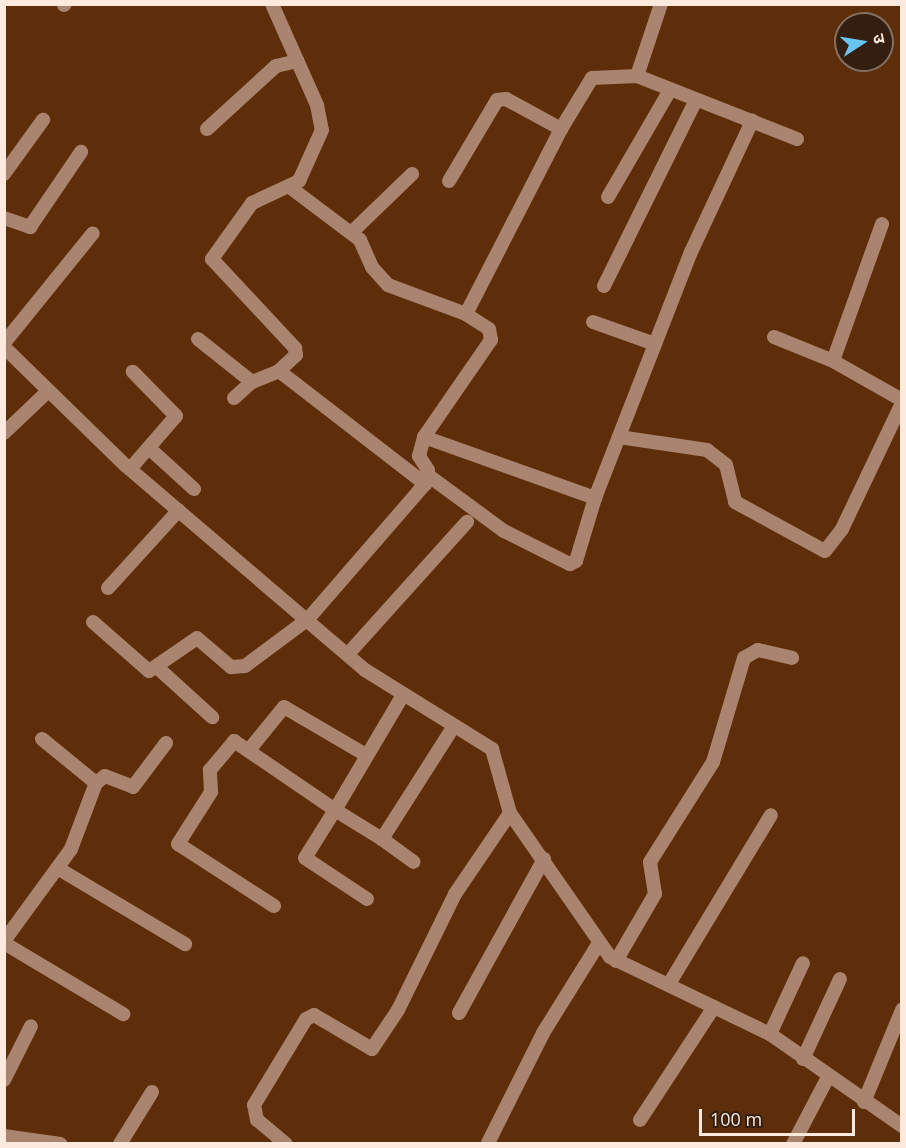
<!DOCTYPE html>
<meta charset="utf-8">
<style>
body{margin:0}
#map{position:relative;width:906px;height:1148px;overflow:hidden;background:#5e2e0a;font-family:"Open Sans","Noto Sans Devanagari",sans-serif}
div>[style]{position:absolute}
.minor>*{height:14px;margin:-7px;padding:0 7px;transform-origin:7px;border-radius:7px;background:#aa846e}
span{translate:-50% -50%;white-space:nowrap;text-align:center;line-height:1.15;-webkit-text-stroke:4.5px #341e10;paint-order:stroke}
.frame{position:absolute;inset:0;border:6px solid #fceadf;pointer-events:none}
.north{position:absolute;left:834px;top:12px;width:60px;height:60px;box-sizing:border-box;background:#341e10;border:2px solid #847063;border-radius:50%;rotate:78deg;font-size:16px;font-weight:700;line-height:24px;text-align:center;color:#fceadf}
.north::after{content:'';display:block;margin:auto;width:21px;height:27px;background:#68c4f0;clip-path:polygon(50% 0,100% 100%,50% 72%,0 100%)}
.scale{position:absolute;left:699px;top:1109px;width:156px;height:27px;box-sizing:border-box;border:3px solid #fceadf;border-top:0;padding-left:8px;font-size:18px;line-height:21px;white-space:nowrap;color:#fceadf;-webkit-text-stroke:4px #341e10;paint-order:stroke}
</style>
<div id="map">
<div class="minor">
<div style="left:272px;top:4px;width:111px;rotate:66deg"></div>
<div style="left:317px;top:105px;width:25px;rotate:79deg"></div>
<div style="left:322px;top:130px;width:56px;rotate:114.3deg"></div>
<div style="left:299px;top:181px;width:52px;rotate:154.9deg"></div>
<div style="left:252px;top:203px;width:69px;rotate:125.5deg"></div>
<div style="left:212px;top:259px;width:122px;rotate:47deg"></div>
<div style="left:295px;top:348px;width:7px;rotate:82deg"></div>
<div style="left:296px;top:355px;width:23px;rotate:137deg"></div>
<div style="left:64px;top:5px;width:1px;rotate:-45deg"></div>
<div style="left:637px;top:76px;width:172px;rotate:21.5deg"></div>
<div style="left:207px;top:129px;width:93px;rotate:-42.4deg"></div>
<div style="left:276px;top:66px;width:22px;rotate:-13deg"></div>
<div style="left:4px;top:174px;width:67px;rotate:-54.2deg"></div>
<div style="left:449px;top:181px;width:94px;rotate:-59.3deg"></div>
<div style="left:497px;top:100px;width:9px;rotate:-6deg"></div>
<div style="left:506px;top:99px;width:63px;rotate:28.6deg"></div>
<div style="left:561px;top:129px;width:60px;rotate:-58.7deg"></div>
<div style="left:592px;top:78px;width:45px;rotate:-2.5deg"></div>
<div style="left:637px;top:76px;width:76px;rotate:-71.6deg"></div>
<div style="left:608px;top:197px;width:124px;rotate:-59.9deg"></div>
<div style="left:4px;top:218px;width:28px;rotate:19deg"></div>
<div style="left:30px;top:227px;width:91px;rotate:-55.8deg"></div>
<div style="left:882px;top:224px;width:145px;rotate:109.7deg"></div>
<div style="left:833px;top:361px;width:79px;rotate:29.5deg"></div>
<div style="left:351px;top:233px;width:85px;rotate:-44deg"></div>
<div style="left:604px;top:286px;width:208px;rotate:-63.7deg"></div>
<div style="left:466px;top:314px;width:208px;rotate:-62.8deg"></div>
<div style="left:593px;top:322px;width:66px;rotate:19.5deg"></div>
<div style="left:774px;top:337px;width:64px;rotate:22.1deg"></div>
<div style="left:198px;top:339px;width:69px;rotate:38.5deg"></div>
<div style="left:252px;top:382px;width:29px;rotate:-22deg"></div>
<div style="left:279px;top:371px;width:185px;rotate:37.7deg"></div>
<div style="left:4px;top:343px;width:141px;rotate:-51deg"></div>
<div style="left:4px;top:347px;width:169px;rotate:44.3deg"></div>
<div style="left:125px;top:465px;width:316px;rotate:40.5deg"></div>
<div style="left:365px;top:670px;width:150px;rotate:31.9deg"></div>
<div style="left:492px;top:749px;width:66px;rotate:74.3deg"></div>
<div style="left:510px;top:813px;width:175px;rotate:55.2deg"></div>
<div style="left:610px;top:957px;width:178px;rotate:25.7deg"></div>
<div style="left:770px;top:1034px;width:161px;rotate:34.9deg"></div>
<div style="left:234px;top:398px;width:24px;rotate:-42deg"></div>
<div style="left:4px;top:433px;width:59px;rotate:-43.6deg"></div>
<div style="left:424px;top:437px;width:182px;rotate:19.6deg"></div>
<div style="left:595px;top:498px;width:264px;rotate:-68.7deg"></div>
<div style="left:691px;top:252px;width:145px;rotate:-65deg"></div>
<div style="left:619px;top:437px;width:89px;rotate:8.4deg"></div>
<div style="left:707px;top:450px;width:24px;rotate:38deg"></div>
<div style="left:726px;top:465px;width:38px;rotate:76deg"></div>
<div style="left:735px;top:502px;width:102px;rotate:28.6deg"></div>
<div style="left:825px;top:551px;width:28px;rotate:-52deg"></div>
<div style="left:842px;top:529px;width:140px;rotate:-64.5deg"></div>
<div style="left:149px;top:448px;width:61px;rotate:42.3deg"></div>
<div style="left:130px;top:469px;width:70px;rotate:-49deg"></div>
<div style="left:176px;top:416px;width:62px;rotate:-134.3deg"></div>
<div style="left:429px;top:476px;width:93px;rotate:36.3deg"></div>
<div style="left:504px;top:531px;width:74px;rotate:26.6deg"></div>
<div style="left:570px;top:564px;width:7px;rotate:-27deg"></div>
<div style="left:576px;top:561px;width:66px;rotate:-73.2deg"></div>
<div style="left:108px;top:588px;width:105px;rotate:-47.7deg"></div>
<div style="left:93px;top:622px;width:74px;rotate:41.2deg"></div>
<div style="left:149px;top:671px;width:58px;rotate:-34.5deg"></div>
<div style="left:197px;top:638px;width:45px;rotate:40.5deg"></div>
<div style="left:231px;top:667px;width:14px;rotate:-4deg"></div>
<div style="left:245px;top:666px;width:79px;rotate:-36.7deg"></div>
<div style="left:308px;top:619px;width:179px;rotate:-49.1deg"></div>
<div style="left:425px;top:484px;width:14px;rotate:-78deg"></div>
<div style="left:428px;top:470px;width:17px;rotate:-123deg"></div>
<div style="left:419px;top:456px;width:20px;rotate:-75deg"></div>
<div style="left:424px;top:437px;width:118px;rotate:-55.4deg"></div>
<div style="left:491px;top:340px;width:11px;rotate:-100deg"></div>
<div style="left:489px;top:329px;width:27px;rotate:-147deg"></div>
<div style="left:466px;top:314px;width:83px;rotate:-159.6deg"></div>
<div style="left:388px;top:285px;width:24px;rotate:-132deg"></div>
<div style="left:372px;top:267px;width:30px;rotate:-114deg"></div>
<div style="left:360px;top:240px;width:86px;rotate:-143deg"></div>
<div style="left:348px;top:654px;width:178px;rotate:-48deg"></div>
<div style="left:159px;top:669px;width:72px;rotate:42.2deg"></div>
<div style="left:42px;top:739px;width:70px;rotate:39.2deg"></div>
<div style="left:249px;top:750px;width:55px;rotate:-50.9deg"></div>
<div style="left:284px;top:707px;width:95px;rotate:30.3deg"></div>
<div style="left:382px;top:839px;width:39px;rotate:36deg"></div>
<div style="left:59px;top:869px;width:147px;rotate:30.8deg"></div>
<div style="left:367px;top:899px;width:74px;rotate:-146.5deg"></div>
<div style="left:305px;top:858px;width:57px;rotate:-58deg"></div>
<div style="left:335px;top:810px;width:55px;rotate:31.7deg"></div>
<div style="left:382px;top:839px;width:134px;rotate:-57.5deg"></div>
<div style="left:274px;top:906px;width:114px;rotate:-147.1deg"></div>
<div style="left:178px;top:844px;width:62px;rotate:-57.6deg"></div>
<div style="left:211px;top:792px;width:22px;rotate:-93deg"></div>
<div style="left:210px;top:770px;width:38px;rotate:-50deg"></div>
<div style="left:234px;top:741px;width:122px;rotate:34.3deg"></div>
<div style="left:335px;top:810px;width:134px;rotate:-59.4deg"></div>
<div style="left:4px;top:941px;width:114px;rotate:-53.9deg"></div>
<div style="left:71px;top:849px;width:71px;rotate:-69.3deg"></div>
<div style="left:96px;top:783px;width:11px;rotate:-38deg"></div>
<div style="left:105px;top:776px;width:30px;rotate:21deg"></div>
<div style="left:133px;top:787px;width:55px;rotate:-53.1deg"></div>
<div style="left:4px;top:943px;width:139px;rotate:30.8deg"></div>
<div style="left:616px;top:961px;width:78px;rotate:-59.8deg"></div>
<div style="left:655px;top:894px;width:32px;rotate:-99deg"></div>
<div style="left:650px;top:862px;width:118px;rotate:-57.8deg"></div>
<div style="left:713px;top:762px;width:109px;rotate:-73.4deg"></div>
<div style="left:744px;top:658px;width:16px;rotate:-30deg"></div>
<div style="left:758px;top:650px;width:35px;rotate:13deg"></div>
<div style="left:669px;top:984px;width:197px;rotate:-58.9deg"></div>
<div style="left:459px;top:1013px;width:176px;rotate:-61.1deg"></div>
<div style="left:770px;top:1034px;width:78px;rotate:-65.1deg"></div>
<div style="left:803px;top:1059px;width:88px;rotate:-65.2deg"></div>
<div style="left:4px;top:1080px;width:60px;rotate:-63.4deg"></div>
<div style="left:864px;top:1102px;width:100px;rotate:-67.6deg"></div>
<div style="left:640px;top:1120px;width:135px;rotate:-56.8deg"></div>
<div style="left:4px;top:1136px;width:57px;rotate:8.1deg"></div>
<div style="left:488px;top:1143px;width:123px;rotate:-63.4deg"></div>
<div style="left:543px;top:1033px;width:106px;rotate:-58.1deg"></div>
<div style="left:120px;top:1144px;width:61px;rotate:-58.4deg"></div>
<div style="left:286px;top:1144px;width:38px;rotate:-140deg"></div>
<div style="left:257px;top:1120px;width:15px;rotate:-101deg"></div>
<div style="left:254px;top:1105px;width:100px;rotate:-58.8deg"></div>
<div style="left:306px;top:1019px;width:9px;rotate:-27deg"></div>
<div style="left:314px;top:1015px;width:67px;rotate:30.4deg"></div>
<div style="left:372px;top:1049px;width:47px;rotate:-56.3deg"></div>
<div style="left:398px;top:1010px;width:129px;rotate:-63.8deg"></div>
<div style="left:455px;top:894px;width:98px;rotate:-55.8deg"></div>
<div style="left:793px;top:1144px;width:76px;rotate:-62.4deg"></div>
</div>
<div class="frame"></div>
<div class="north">उ</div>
<div class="scale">100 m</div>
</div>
